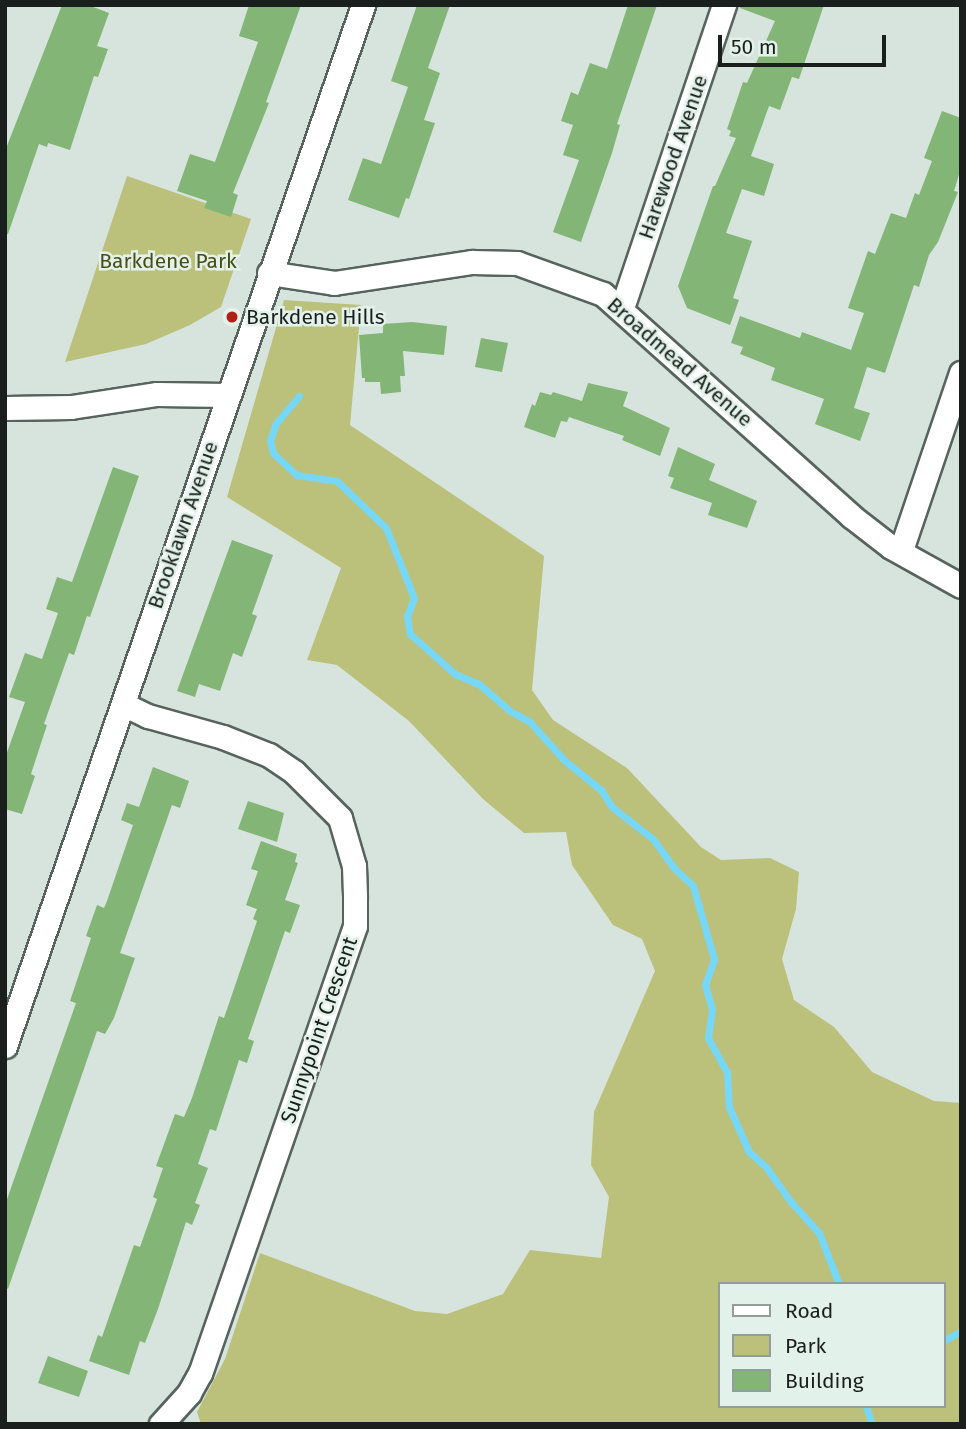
<!DOCTYPE html>
<style>
body{margin:0}
#map{position:relative;width:966px;height:1429px;overflow:hidden;background:#d6e4dd;font-family:"Fira Sans",sans-serif}
div>[style]{position:absolute}
.green>*{inset:0;background:#bbc17b}
.stream>*{height:7px;margin:-3.5px;padding:0 3.5px;transform-origin:3.5px;border-radius:3.5px;background:#77d7f8}
.building>*{inset:0;background:#83b577}
.roads{filter:drop-shadow(2px 0 #57635e) drop-shadow(-2px 0 #57635e) drop-shadow(0 2px #57635e) drop-shadow(0 -2px #57635e)}
.minor>*{height:23px;margin:-11.5px;padding:0 11.5px;transform-origin:11.5px;border-radius:11.5px;background:#fff}
.dots>*{width:19px;height:19px;translate:-50% -50%;box-sizing:border-box;border:4px solid #e3f1eb;border-radius:50%}
span{translate:-50% -50%;white-space:nowrap;text-align:center;line-height:1.15;-webkit-text-stroke:5px #e3f1eb;paint-order:stroke}
.street-label{font-size:21px;color:#1a1f1d}
.park-label{font-size:21px;color:#4b4e14}
.poi-label{font-size:21px;color:#1a1f1d}
.left{translate:0 -50%;text-align:left}
.frame{position:absolute;inset:0;border:7px solid #1a1f1d;pointer-events:none}
.legend{position:absolute;left:718px;top:1282px;width:228px;height:126px;box-sizing:border-box;background:#e3f1eb;border:2px solid #939d99;margin:0;padding:9px 12px;list-style:none;font-size:21px;color:#1a1f1d}
.legend li{display:flex;align-items:center;gap:14px;height:35px}
.legend b{width:35px;border:2px solid #939d99}
.scale{position:absolute;left:718px;top:35px;width:168px;height:32px;box-sizing:border-box;border:4px solid #1a1f1d;border-top:0;padding-left:9px;font-size:21px;line-height:24px;white-space:nowrap;color:#1a1f1d;-webkit-text-stroke:5px #e3f1eb;paint-order:stroke}
</style>
<div id="map">
<div class="green">
<div style="clip-path:polygon(127px 176px,251px 219px,221px 307px,190px 325px,146px 344px,65px 362px)"></div>
<div style="clip-path:polygon(evenodd,284px 300px,361px 305px,350px 425px,544px 556px,532px 690px,553px 720px,627px 768px,701px 847px,721px 860px,770px 858px,799px 872px,796px 909px,782px 959px,794px 1000px,834px 1027px,872px 1072px,934px 1101px,961px 1103px,961px 1424px,201px 1424px,197px 1412px,225px 1359px,260px 1253px,415px 1311px,447px 1314px,503px 1294px,530px 1250px,601px 1258px,609px 1197px,591px 1165px,594px 1112px,655px 971px,642px 939px,613px 925px,572px 865px,566px 832px,524px 833px,483px 799px,409px 721px,337px 665px,307px 660px,341px 568px,227px 497px,284px 300px,719px 1284px,943px 1284px,943px 1406px,719px 1406px,719px 1284px)"></div>
</div>
<div class="stream">
<div style="left:299px;top:396px;width:35px;rotate:130deg"></div>
<div style="left:276px;top:423px;width:18px;rotate:109deg"></div>
<div style="left:270px;top:440px;width:13px;rotate:77deg"></div>
<div style="left:273px;top:453px;width:33px;rotate:43deg"></div>
<div style="left:297px;top:475px;width:40px;rotate:8.5deg"></div>
<div style="left:337px;top:481px;width:68px;rotate:43.8deg"></div>
<div style="left:386px;top:528px;width:75px;rotate:68.2deg"></div>
<div style="left:414px;top:598px;width:19px;rotate:111deg"></div>
<div style="left:407px;top:616px;width:18px;rotate:81deg"></div>
<div style="left:410px;top:634px;width:60px;rotate:41.6deg"></div>
<div style="left:455px;top:674px;width:26px;rotate:23deg"></div>
<div style="left:479px;top:684px;width:41px;rotate:41.1deg"></div>
<div style="left:510px;top:711px;width:21px;rotate:28deg"></div>
<div style="left:529px;top:721px;width:52px;rotate:48.1deg"></div>
<div style="left:564px;top:760px;width:48px;rotate:39deg"></div>
<div style="left:601px;top:790px;width:20px;rotate:57deg"></div>
<div style="left:612px;top:807px;width:52px;rotate:38deg"></div>
<div style="left:653px;top:839px;width:36px;rotate:54deg"></div>
<div style="left:674px;top:868px;width:26px;rotate:43deg"></div>
<div style="left:693px;top:886px;width:76px;rotate:74deg"></div>
<div style="left:714px;top:959px;width:28px;rotate:109deg"></div>
<div style="left:705px;top:985px;width:25px;rotate:74deg"></div>
<div style="left:712px;top:1009px;width:29px;rotate:98deg"></div>
<div style="left:708px;top:1038px;width:39px;rotate:61deg"></div>
<div style="left:727px;top:1072px;width:35px;rotate:87deg"></div>
<div style="left:729px;top:1107px;width:49px;rotate:66deg"></div>
<div style="left:749px;top:1152px;width:23px;rotate:41deg"></div>
<div style="left:766px;top:1167px;width:43px;rotate:54.5deg"></div>
<div style="left:791px;top:1202px;width:42px;rotate:47.9deg"></div>
<div style="left:819px;top:1233px;width:55px;rotate:68.6deg"></div>
<div style="left:943px;top:1341px;width:21px;rotate:-29deg"></div>
<div style="left:866px;top:1406px;width:19px;rotate:72deg"></div>
</div>
<div class="building">
<div style="clip-path:polygon(62px 5px,88px 5px,109px 13px,97px 46px,108px 49px,98px 77px,94px 76px,70px 150px,48px 143px,47px 147px,39px 144px,8px 234px,5px 234px,5px 151px)"></div>
<div style="clip-path:polygon(249px 5px,301px 5px,266px 102px,269px 103px,233px 193px,238px 195px,231px 217px,204px 208px,207px 201px,177px 191px,190px 154px,215px 162px,258px 42px,239px 36px)"></div>
<div style="clip-path:polygon(417px 5px,450px 5px,428px 68px,440px 73px,424px 120px,435px 123px,409px 199px,406px 198px,399px 218px,348px 200px,363px 158px,381px 164px,408px 87px,391px 81px)"></div>
<div style="clip-path:polygon(628px 5px,657px 5px,617px 124px,620px 125px,612px 153px,581px 242px,553px 232px,579px 160px,563px 155px,573px 125px,561px 121px,571px 92px,578px 95px,590px 63px,607px 69px)"></div>
<div style="clip-path:polygon(740px 5px,824px 5px,799px 79px,792px 77px,780px 110px,769px 106px,751px 156px,774px 164px,764px 196px,742px 189px,726px 233px,752px 241px,733px 298px,739px 300px,730px 325px,687px 308px,678px 286px,713px 186px,715px 186px,736px 138px,729px 136px,731px 131px,727px 129px,743px 82px,747px 83px,775px 21px,740px 8px)"></div>
<div style="clip-path:polygon(942px 111px,961px 118px,961px 168px,954px 191px,958px 192px,938px 242px,929px 255px,919px 287px,914px 285px,885px 373px,867px 367px,854px 408px,870px 413px,860px 441px,815px 424px,824px 399px,771px 380px,775px 368px,740px 354px,743px 347px,731px 343px,740px 316px,800px 338px,802px 332px,851px 350px,864px 313px,848px 308px,868px 251px,875px 254px,891px 213px,906px 218px,915px 193px,919px 195px,932px 161px,924px 158px)"></div>
<div style="clip-path:polygon(412px 322px,447px 326px,444px 355px,403px 351px,405px 376px,400px 376px,401px 392px,381px 394px,380px 382px,365px 382px,365px 378px,362px 378px,359px 335px,383px 333px,383px 324px)"></div>
<div style="clip-path:polygon(481px 338px,508px 343px,502px 372px,475px 367px)"></div>
<div style="clip-path:polygon(588px 383px,628px 392px,623px 406px,670px 428px,660px 456px,622px 440px,624px 436px,569px 417px,567px 422px,561px 421px,555px 438px,524px 427px,532px 404px,535px 406px,540px 392px,551px 395px,553px 392px,582px 401px)"></div>
<div style="clip-path:polygon(678px 447px,715px 464px,709px 480px,757px 501px,747px 528px,708px 515px,712px 503px,670px 488px,674px 478px,668px 476px)"></div>
<div style="clip-path:polygon(113px 467px,139px 476px,90px 617px,87px 616px,74px 655px,69px 653px,44px 724px,47px 725px,31px 774px,35px 776px,22px 814px,5px 809px,5px 758px,25px 702px,9px 697px,25px 653px,42px 659px,58px 613px,46px 609px,57px 577px,72px 582px)"></div>
<div style="clip-path:polygon(232px 540px,273px 555px,252px 614px,257px 616px,242px 657px,233px 653px,220px 691px,199px 684px,195px 697px,177px 691px)"></div>
<div style="clip-path:polygon(153px 767px,189px 781px,180px 808px,172px 805px,120px 953px,135px 958px,114px 1018px,105px 1034px,97px 1031px,8px 1289px,5px 1288px,5px 1205px,76px 1003px,70px 1001px,91px 938px,86px 936px,97px 905px,104px 908px,107px 901px,133px 825px,121px 820px,127px 803px,139px 807px)"></div>
<div style="clip-path:polygon(248px 801px,284px 813px,277px 842px,238px 829px)"></div>
<div style="clip-path:polygon(261px 841px,297px 854px,295px 862px,298px 863px,285px 900px,300px 905px,290px 933px,285px 931px,248px 1039px,254px 1041px,247px 1063px,239px 1060px,216px 1131px,210px 1129px,198px 1164px,208px 1168px,195px 1203px,200px 1205px,192px 1225px,186px 1222px,158px 1309px,145px 1343px,140px 1341px,129px 1375px,89px 1361px,98px 1335px,102px 1337px,134px 1245px,140px 1247px,157px 1199px,153px 1197px,163px 1168px,156px 1166px,175px 1114px,184px 1117px,192px 1098px,219px 1016px,224px 1018px,257px 921px,253px 919px,257px 909px,246px 905px,258px 871px,251px 869px)"></div>
<div style="clip-path:polygon(48px 1356px,88px 1371px,79px 1397px,38px 1383px)"></div>
</div>
<div class="roads">
<div class="minor">
<div style="left:269px;top:273px;width:66px;rotate:8.7deg"></div>
<div style="left:334px;top:283px;width:140px;rotate:-8.7deg"></div>
<div style="left:472px;top:262px;width:45px;rotate:1.3deg"></div>
<div style="left:517px;top:263px;width:91px;rotate:19.8deg"></div>
<div style="left:603px;top:294px;width:333px;rotate:41.8deg"></div>
<div style="left:851px;top:516px;width:51px;rotate:37.8deg"></div>
<div style="left:891px;top:547px;width:80px;rotate:29.1deg"></div>
<div style="left:622px;top:308px;width:320px;rotate:-71.4deg"></div>
<div style="left:5px;top:408px;width:66px;rotate:-0.9deg"></div>
<div style="left:71px;top:407px;width:87px;rotate:-8.6deg"></div>
<div style="left:157px;top:394px;width:70px;rotate:0.8deg"></div>
<div style="left:901px;top:550px;width:187px;rotate:-71.3deg"></div>
<div style="left:123px;top:704px;width:28px;rotate:26deg"></div>
<div style="left:148px;top:716px;width:78px;rotate:15.6deg"></div>
<div style="left:223px;top:737px;width:49px;rotate:21.4deg"></div>
<div style="left:269px;top:755px;width:30px;rotate:34deg"></div>
<div style="left:294px;top:772px;width:65px;rotate:45deg"></div>
<div style="left:340px;top:818px;width:50px;rotate:73.7deg"></div>
<div style="left:354px;top:866px;width:31px;rotate:88deg"></div>
<div style="left:355px;top:897px;width:29px;rotate:90deg"></div>
<div style="left:355px;top:926px;width:473px;rotate:109.1deg"></div>
<div style="left:200px;top:1373px;width:23px;rotate:119deg"></div>
<div style="left:189px;top:1393px;width:42px;rotate:132.1deg"></div>
<div style="left:5px;top:1046px;width:1101px;rotate:-71.02deg"></div>
</div>
</div>
<div class="dots">
<div style="left:232px;top:317px;background:#b02015"></div>
</div>
<div class="street-label">
<span style="left:673px;top:157px;rotate:-71deg">Harewood Avenue</span>
<span style="left:680px;top:362px;rotate:41deg">Broadmead Avenue</span>
<span style="left:183px;top:525px;rotate:-71deg">Brooklawn Avenue</span>
<span style="left:319px;top:1030px;rotate:-71deg">Sunnypoint Crescent</span>
</div>
<div class="park-label">
<span style="left:168px;top:261px">Barkdene Park</span>
</div>
<div class="poi-label">
<span class="left" style="left:246px;top:317px">Barkdene Hills</span>
</div>
<div class="frame"></div>
<ul class="legend">
<li><b style="height:9px;background:#fff"></b>Road</li>
<li><b style="height:19px;background:#bbc17b"></b>Park</li>
<li><b style="height:19px;background:#83b577"></b>Building</li>
</ul>
<div class="scale">50 m</div>
</div>
